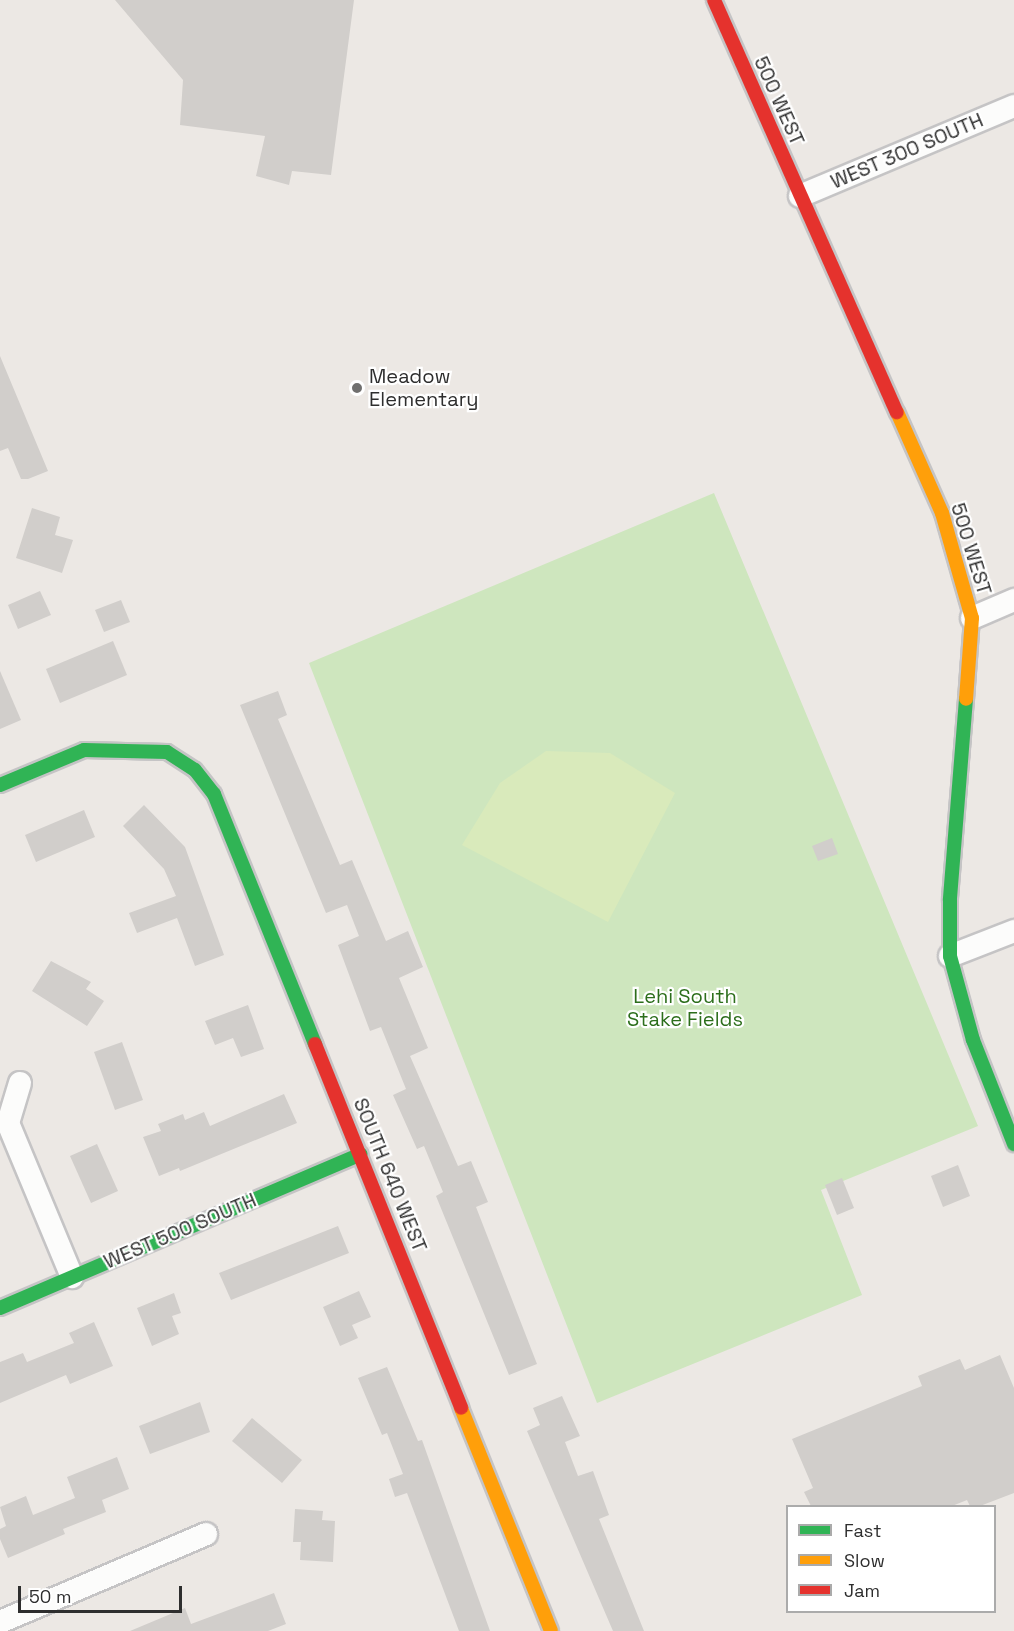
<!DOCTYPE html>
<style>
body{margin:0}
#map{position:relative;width:1014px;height:1631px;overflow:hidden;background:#ece8e4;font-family:"Space Grotesk",sans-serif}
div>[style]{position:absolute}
.green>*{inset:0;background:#cee6be}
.pitch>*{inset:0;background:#d9eabb}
.building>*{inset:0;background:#d1cecb}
.roads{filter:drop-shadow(2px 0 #c5c4c5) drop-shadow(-2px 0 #c5c4c5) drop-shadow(0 2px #c5c4c5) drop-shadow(0 -2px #c5c4c5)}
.street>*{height:22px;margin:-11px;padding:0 11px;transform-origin:11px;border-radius:11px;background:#fcfcfb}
.fast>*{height:14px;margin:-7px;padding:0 7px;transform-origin:7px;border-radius:7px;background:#30b455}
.slow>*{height:14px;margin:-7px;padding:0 7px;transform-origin:7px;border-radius:7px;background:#ff9f0a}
.jam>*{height:14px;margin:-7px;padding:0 7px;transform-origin:7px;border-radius:7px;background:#e5322d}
.dots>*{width:16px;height:16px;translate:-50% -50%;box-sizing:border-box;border:3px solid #fff;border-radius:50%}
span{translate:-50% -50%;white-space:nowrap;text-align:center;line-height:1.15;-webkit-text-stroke:4.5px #fff;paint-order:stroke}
.street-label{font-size:20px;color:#2e2e2e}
.poi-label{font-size:20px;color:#2e2e2e}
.left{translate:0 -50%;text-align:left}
.park-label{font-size:20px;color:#2c6e1b}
.legend{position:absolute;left:786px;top:1505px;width:210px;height:108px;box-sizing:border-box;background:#fff;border:2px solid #ababab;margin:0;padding:8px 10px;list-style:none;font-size:18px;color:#2e2e2e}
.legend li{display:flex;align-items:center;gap:12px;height:30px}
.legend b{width:30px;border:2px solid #ababab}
.scale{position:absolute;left:18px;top:1586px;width:164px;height:27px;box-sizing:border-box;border:3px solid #2e2e2e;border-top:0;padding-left:8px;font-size:18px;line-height:21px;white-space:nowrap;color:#2e2e2e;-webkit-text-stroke:4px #fff;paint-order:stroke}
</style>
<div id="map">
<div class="green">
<div style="clip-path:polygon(714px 493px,978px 1126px,821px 1190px,862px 1295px,597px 1403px,309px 663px)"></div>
</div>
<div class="pitch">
<div style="clip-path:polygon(546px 751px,610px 753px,675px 793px,608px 922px,462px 845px,500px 783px)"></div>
</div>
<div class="building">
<div style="clip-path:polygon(115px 0,354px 0,331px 175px,292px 171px,289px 185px,256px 176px,265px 136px,180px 125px,183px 80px)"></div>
<div style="clip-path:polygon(0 356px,48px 471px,28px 479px,21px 479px,8px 448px,0 451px)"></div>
<div style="clip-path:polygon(32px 508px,60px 517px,55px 535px,73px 540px,62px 573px,16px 558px)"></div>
<div style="clip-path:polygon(40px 591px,51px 615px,18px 629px,8px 605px)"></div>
<div style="clip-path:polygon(121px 600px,130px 622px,104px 632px,95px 610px)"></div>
<div style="clip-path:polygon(113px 641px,127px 675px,60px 703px,46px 669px)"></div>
<div style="clip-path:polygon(0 671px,21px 720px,0 729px)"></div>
<div style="clip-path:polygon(278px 691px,287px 715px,278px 719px,340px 865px,352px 860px,386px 941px,408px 931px,423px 967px,399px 978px,428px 1048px,410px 1056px,458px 1166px,471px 1161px,488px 1202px,476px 1207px,537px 1364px,509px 1375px,436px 1196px,443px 1192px,424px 1146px,417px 1149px,393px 1095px,406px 1089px,381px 1027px,370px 1031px,338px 945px,359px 936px,347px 905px,326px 913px,240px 705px)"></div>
<div style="clip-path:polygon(144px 805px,185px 847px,224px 955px,195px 966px,177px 918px,137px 933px,129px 913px,176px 896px,164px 869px,123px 826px)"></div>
<div style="clip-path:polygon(84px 810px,95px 837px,36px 862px,25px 835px)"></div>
<div style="clip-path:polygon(832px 838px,838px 854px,818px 861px,812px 846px)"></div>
<div style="clip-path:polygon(51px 961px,91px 982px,86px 989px,104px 1001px,87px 1026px,32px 991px)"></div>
<div style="clip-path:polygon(248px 1005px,264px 1049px,241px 1057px,233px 1038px,215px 1045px,205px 1021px)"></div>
<div style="clip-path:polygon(122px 1042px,143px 1100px,115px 1110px,94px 1052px)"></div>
<div style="clip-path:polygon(284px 1094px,297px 1123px,180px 1171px,179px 1168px,159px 1176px,143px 1137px,161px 1131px,158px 1124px,183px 1114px,185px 1120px,204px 1112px,210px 1126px)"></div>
<div style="clip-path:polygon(97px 1144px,118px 1191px,91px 1203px,70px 1156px)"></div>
<div style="clip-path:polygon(958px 1165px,970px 1196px,943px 1207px,931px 1176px)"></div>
<div style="clip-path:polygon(842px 1178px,854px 1208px,837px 1215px,825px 1185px)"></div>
<div style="clip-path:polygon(338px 1226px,349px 1253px,231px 1300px,219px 1273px)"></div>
<div style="clip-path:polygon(359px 1291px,371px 1317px,352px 1325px,358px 1338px,340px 1346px,323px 1307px)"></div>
<div style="clip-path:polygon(174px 1293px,181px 1313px,172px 1316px,179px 1334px,152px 1346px,137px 1308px)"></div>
<div style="clip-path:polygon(94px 1322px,113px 1366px,70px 1384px,66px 1375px,0 1403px,0 1362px,23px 1353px,27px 1362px,74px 1343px,69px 1333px)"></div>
<div style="clip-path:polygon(1000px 1355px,1014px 1388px,1014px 1493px,980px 1506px,970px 1506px,967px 1500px,952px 1506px,811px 1506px,804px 1492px,813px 1488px,792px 1439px,922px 1386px,918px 1376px,960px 1359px,965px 1370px)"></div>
<div style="clip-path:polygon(387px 1367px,418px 1441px,422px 1440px,490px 1631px,459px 1631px,407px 1493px,395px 1497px,389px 1479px,403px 1474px,387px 1433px,382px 1435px,358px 1378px)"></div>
<div style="clip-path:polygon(562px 1396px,580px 1436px,565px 1442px,578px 1476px,593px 1471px,609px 1515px,599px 1519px,644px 1631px,613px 1631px,527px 1431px,540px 1425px,533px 1408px)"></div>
<div style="clip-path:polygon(200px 1402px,210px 1432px,150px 1454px,139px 1426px)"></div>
<div style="clip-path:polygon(252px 1418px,302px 1460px,282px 1483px,232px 1441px)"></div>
<div style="clip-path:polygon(117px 1457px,129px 1489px,102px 1500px,106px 1512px,63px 1529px,65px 1534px,8px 1558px,0 1539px,0 1529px,6px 1526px,0 1507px,26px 1496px,33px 1515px,75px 1498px,67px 1477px)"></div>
<div style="clip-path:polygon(295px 1509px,323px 1511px,322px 1520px,335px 1521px,333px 1562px,300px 1560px,301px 1542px,293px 1542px)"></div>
<div style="clip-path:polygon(274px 1593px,286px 1624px,268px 1631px,130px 1631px,185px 1608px,191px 1624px)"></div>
</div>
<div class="roads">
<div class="street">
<div style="left:800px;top:196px;width:232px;rotate:-22.8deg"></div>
<div style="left:972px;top:618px;width:46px;rotate:-23.2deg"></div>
<div style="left:950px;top:956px;width:69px;rotate:-21.3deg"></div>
<div style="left:20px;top:1083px;width:42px;rotate:106.7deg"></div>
<div style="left:8px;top:1123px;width:167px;rotate:67.4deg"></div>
<div style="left:0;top:1622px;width:224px;rotate:-23.1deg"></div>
</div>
<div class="fast">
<div style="left:966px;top:699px;width:202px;rotate:94.6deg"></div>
<div style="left:950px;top:900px;width:56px;rotate:90deg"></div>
<div style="left:950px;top:956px;width:87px;rotate:74.7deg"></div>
<div style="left:973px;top:1040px;width:112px;rotate:68.5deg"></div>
<div style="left:0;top:785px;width:91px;rotate:-22.6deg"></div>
<div style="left:84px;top:750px;width:83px;rotate:1.4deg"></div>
<div style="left:167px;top:752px;width:33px;rotate:33deg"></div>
<div style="left:195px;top:770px;width:31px;rotate:52deg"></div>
<div style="left:214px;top:794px;width:270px;rotate:68deg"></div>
<div style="left:0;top:1308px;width:392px;rotate:-23.1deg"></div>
</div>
<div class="slow">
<div style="left:897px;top:412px;width:111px;rotate:66deg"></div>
<div style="left:942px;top:513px;width:109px;rotate:74.1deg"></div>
<div style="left:972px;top:618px;width:81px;rotate:94.2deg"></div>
<div style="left:461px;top:1408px;width:240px;rotate:68deg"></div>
</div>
<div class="jam">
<div style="left:714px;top:0;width:451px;rotate:66.1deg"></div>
<div style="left:315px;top:1044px;width:392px;rotate:68.1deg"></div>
</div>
</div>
<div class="dots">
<div style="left:357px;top:388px;background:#706f6e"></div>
</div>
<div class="street-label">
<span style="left:779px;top:101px;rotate:66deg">500 WEST</span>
<span style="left:907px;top:151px;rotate:-23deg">WEST 300 SOUTH</span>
<span style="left:971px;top:549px;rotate:73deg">500 WEST</span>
<span style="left:390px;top:1175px;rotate:68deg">SOUTH 640 WEST</span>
<span style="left:180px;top:1231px;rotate:-23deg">WEST 500 SOUTH</span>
</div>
<div class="poi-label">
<span class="left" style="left:369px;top:388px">Meadow<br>Elementary</span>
</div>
<div class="park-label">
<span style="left:685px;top:1008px">Lehi South<br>Stake Fields</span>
</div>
<ul class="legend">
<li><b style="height:8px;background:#30b455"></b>Fast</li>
<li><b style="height:8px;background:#ff9f0a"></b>Slow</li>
<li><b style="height:8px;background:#e5322d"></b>Jam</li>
</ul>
<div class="scale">50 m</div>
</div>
